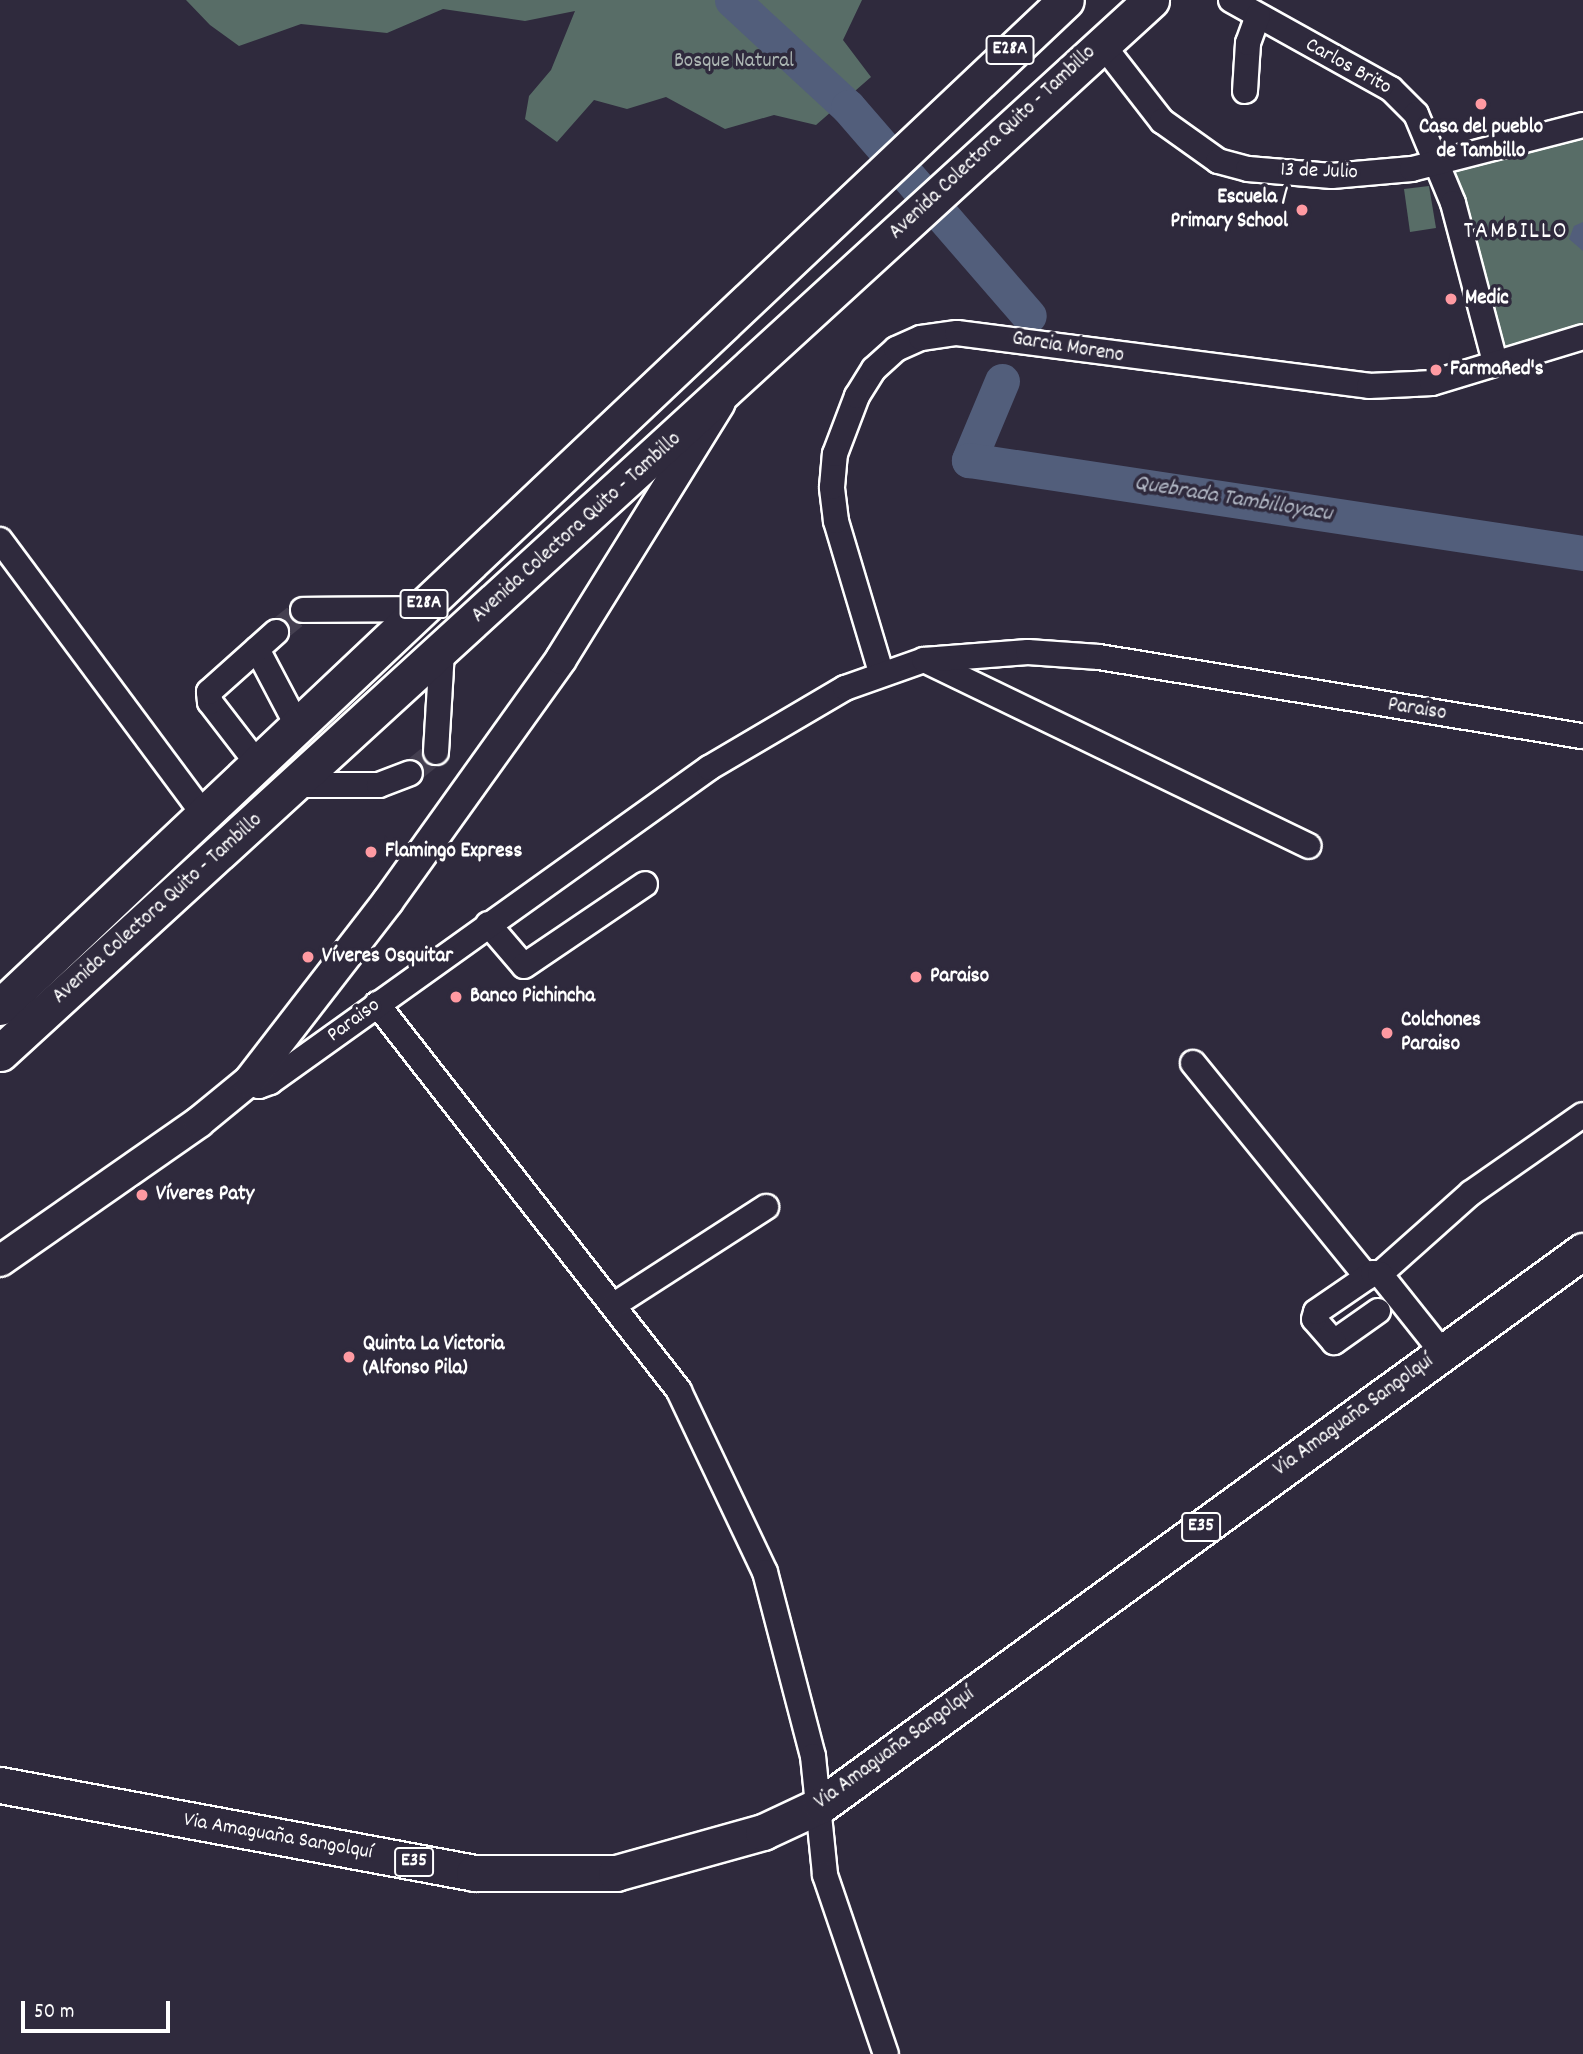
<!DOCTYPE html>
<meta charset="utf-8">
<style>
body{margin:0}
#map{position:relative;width:1583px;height:2054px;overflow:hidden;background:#2f2a3d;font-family:Dekko,sans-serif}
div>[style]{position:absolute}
.green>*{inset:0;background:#586d67}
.water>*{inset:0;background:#525e7b}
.river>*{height:35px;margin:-17.5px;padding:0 17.5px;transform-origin:17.5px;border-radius:17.5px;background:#525e7b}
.minor-tunnel>*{height:24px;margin-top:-12px;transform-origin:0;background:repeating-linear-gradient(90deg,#443f50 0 24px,transparent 0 36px)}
.roads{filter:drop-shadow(2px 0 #fff) drop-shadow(-2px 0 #fff) drop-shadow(0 2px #fff) drop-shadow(0 -2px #fff)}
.minor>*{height:24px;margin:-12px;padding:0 12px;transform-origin:12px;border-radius:12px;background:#2f2a3d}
.major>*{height:30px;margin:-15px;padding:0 15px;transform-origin:15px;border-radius:15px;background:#2f2a3d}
.highway>*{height:35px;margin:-17.5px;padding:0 17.5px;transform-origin:17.5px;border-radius:17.5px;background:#2f2a3d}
.dots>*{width:19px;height:19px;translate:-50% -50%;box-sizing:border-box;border:4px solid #2f2a3d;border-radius:50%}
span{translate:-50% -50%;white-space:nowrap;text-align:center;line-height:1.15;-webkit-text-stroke:7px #2f2a3d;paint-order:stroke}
.shield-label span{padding:2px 5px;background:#2f2a3d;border:2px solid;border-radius:5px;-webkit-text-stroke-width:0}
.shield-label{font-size:19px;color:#fff;font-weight:700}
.park-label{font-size:21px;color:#acb6b3}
.street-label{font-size:21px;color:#fff}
.poi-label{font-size:21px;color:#fff;font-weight:700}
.right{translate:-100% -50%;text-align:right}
.left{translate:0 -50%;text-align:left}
.water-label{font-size:23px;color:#b1b7c4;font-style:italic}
.quarter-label{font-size:24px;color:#fff;letter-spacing:2px}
.scale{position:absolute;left:21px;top:2001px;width:149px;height:32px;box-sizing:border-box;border:4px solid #fff;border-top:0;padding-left:9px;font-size:21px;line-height:24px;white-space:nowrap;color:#fff;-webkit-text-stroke:5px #2f2a3d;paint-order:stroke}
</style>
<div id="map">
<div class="green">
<div style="clip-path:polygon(186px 0,862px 0,843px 40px,871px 77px,816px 125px,774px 115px,725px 129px,666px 97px,627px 109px,594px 100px,557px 142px,525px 119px,529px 96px,551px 70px,575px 11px,525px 21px,443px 9px,387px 33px,301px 24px,239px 46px,210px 25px)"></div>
<div style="clip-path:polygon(1583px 135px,1583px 327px,1504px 351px,1448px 168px)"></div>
<div style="clip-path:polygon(1429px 186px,1436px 228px,1410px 232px,1404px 189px)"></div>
</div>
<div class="water">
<div style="clip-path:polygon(1583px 222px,1583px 251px,1569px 239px,1574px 226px)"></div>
</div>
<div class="river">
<div style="left:732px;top:0;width:158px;rotate:42.7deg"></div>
<div style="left:848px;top:107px;width:276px;rotate:49.1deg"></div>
<div style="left:1002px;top:381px;width:86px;rotate:112.7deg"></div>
<div style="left:969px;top:460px;width:621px;rotate:8.61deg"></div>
</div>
<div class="minor-tunnel">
<div style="left:276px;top:632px;width:35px;rotate:-39deg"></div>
<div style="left:410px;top:773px;width:33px;rotate:-39deg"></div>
</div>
<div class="roads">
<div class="minor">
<div style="left:1231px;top:0;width:183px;rotate:29.1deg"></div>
<div style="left:1391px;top:89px;width:35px;rotate:45deg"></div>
<div style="left:1416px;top:114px;width:96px;rotate:67.4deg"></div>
<div style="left:1453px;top:203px;width:164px;rotate:75.2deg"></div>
<div style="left:1102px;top:44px;width:98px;rotate:52.1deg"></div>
<div style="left:1162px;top:121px;width:69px;rotate:35.5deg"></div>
<div style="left:1218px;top:161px;width:31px;rotate:15deg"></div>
<div style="left:1248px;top:169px;width:84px;rotate:4.8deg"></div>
<div style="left:1332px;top:176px;width:80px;rotate:-5deg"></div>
<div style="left:1412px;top:169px;width:177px;rotate:-14.4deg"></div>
<div style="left:1245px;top:91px;width:48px;rotate:-86.4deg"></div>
<div style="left:1248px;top:43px;width:29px;rotate:-70deg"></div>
<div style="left:0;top:540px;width:340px;rotate:53.4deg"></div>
<div style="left:303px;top:610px;width:116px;rotate:-0.5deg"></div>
<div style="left:257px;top:649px;width:86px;rotate:62.2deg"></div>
<div style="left:924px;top:660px;width:427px;rotate:25.8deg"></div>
<div style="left:881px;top:672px;width:158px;rotate:-106.6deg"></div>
<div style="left:836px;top:521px;width:34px;rotate:-97deg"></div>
<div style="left:832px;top:487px;width:33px;rotate:-85deg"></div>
<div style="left:835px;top:454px;width:62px;rotate:-69.2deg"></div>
<div style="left:857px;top:396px;width:32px;rotate:-58deg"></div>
<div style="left:874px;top:369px;width:30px;rotate:-42deg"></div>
<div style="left:896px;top:349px;width:27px;rotate:-24deg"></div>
<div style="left:921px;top:338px;width:36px;rotate:-8deg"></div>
<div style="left:957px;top:333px;width:415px;rotate:7.3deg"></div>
<div style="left:1369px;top:386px;width:63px;rotate:-2.7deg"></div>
<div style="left:1432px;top:383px;width:158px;rotate:-16.9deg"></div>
<div style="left:436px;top:752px;width:101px;rotate:-86.6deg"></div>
<div style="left:257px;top:763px;width:77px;rotate:-127.6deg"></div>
<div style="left:210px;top:702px;width:10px;rotate:-96deg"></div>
<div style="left:209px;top:692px;width:90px;rotate:-41.8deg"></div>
<div style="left:295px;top:785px;width:84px"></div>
<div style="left:379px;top:785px;width:33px;rotate:-21deg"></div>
<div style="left:488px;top:924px;width:55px;rotate:49.4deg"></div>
<div style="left:524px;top:966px;width:146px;rotate:-34.1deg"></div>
<div style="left:377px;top:1004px;width:491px;rotate:52deg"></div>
<div style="left:679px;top:1391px;width:200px;rotate:64.6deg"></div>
<div style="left:765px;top:1572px;width:190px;rotate:75.4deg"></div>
<div style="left:813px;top:1756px;width:120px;rotate:84.2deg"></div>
<div style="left:825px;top:1875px;width:189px;rotate:71.2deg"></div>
<div style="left:1193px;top:1063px;width:276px;rotate:50.9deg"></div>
<div style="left:249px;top:1081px;width:11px;rotate:27deg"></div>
<div style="left:259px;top:1086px;width:12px;rotate:-20deg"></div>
<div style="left:270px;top:1082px;width:540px;rotate:-35.57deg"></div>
<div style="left:709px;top:768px;width:158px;rotate:-30.5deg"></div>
<div style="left:845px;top:688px;width:84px;rotate:-19.5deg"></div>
<div style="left:924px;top:660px;width:104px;rotate:-4.4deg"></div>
<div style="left:1028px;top:652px;width:71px;rotate:4deg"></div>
<div style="left:1099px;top:657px;width:490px;rotate:9.3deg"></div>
<div style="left:1380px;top:1274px;width:122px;rotate:-41.7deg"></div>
<div style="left:1471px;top:1193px;width:136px;rotate:-34.9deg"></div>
<div style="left:614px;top:1305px;width:181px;rotate:-32.8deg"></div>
<div style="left:1378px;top:1311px;width:54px;rotate:144.8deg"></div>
<div style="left:1334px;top:1342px;width:30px;rotate:-131deg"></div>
<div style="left:1314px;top:1319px;width:7px;rotate:-74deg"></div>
<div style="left:1316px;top:1312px;width:69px;rotate:-34.4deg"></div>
<div style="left:1373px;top:1273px;width:7px;rotate:8deg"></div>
<div style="left:1380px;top:1274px;width:100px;rotate:51.5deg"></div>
</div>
<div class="major">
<div style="left:0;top:1261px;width:243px;rotate:-34.9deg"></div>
<div style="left:199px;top:1122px;width:65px;rotate:-39.4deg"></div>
<div style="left:249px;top:1081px;width:227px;rotate:-52.3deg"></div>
<div style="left:388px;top:901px;width:297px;rotate:-54.4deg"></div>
<div style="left:561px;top:659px;width:301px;rotate:-58.2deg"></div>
</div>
<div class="highway">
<div style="left:0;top:1007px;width:1466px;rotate:-43.37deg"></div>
<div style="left:0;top:1053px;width:1560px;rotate:-42.45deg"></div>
<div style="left:0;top:1785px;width:482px;rotate:10.5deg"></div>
<div style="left:474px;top:1873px;width:142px"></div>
<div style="left:616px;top:1873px;width:153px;rotate:-15.6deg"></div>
<div style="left:763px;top:1832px;width:64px;rotate:-25deg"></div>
<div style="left:821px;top:1805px;width:942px;rotate:-36.02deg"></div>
</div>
</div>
<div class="dots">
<div style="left:1481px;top:104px;background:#ff9aa2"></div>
<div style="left:1302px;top:210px;background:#ff9aa2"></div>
<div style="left:1451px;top:299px;background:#ff9aa2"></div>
<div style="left:1436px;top:370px;background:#ff9aa2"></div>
<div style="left:371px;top:852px;background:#ff9aa2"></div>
<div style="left:308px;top:957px;background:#ff9aa2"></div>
<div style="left:916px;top:977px;background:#ff9aa2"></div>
<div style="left:456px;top:997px;background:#ff9aa2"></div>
<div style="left:1387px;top:1033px;background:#ff9aa2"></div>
<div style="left:142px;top:1195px;background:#ff9aa2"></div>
<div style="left:349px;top:1357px;background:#ff9aa2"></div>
</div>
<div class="shield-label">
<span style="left:1010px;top:50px">E28A</span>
<span style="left:424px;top:604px">E28A</span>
<span style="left:1201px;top:1527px">E35</span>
<span style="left:414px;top:1862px">E35</span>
</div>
<div class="park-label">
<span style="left:734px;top:62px">Bosque Natural</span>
</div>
<div class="street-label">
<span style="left:1348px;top:67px;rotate:29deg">Carlos Brito</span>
<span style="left:993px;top:143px;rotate:-43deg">Avenida Colectora Quito - Tambillo</span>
<span style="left:1319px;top:172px;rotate:2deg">13 de Julio</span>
<span style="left:1068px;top:348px;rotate:9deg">Garcia Moreno</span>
<span style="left:577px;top:528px;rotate:-42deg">Avenida Colectora Quito - Tambillo</span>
<span style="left:1417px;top:710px;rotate:9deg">Paraiso</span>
<span style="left:158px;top:909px;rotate:-42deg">Avenida Colectora Quito - Tambillo</span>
<span style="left:354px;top:1021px;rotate:-36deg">Paraiso</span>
<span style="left:1354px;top:1416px;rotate:-36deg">Via Amaguaña Sangolquí</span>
<span style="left:895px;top:1749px;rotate:-36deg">Via Amaguaña Sangolquí</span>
<span style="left:278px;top:1837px;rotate:10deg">Via Amaguaña Sangolquí</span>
</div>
<div class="poi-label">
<span style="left:1481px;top:140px">Casa del pueblo<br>de Tambillo</span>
<span class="right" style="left:1288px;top:210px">Escuela /<br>Primary School</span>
<span class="left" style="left:1465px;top:299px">Medic</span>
<span class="left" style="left:1450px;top:370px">FarmaRed's</span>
<span class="left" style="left:385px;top:852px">Flamingo Express</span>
<span class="left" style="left:322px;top:957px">Víveres Osquitar</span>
<span class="left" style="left:930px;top:977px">Paraiso</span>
<span class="left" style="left:470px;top:997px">Banco Pichincha</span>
<span class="left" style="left:1401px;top:1033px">Colchones<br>Paraiso</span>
<span class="left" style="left:156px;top:1195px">Víveres Paty</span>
<span class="left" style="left:363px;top:1357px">Quinta La Victoria<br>(Alfonso Pila)</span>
</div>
<div class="water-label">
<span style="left:1233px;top:500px;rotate:9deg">Quebrada Tambilloyacu</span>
</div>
<div class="quarter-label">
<span style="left:1516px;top:233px">TAMBILLO</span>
</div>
<div class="scale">50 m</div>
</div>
